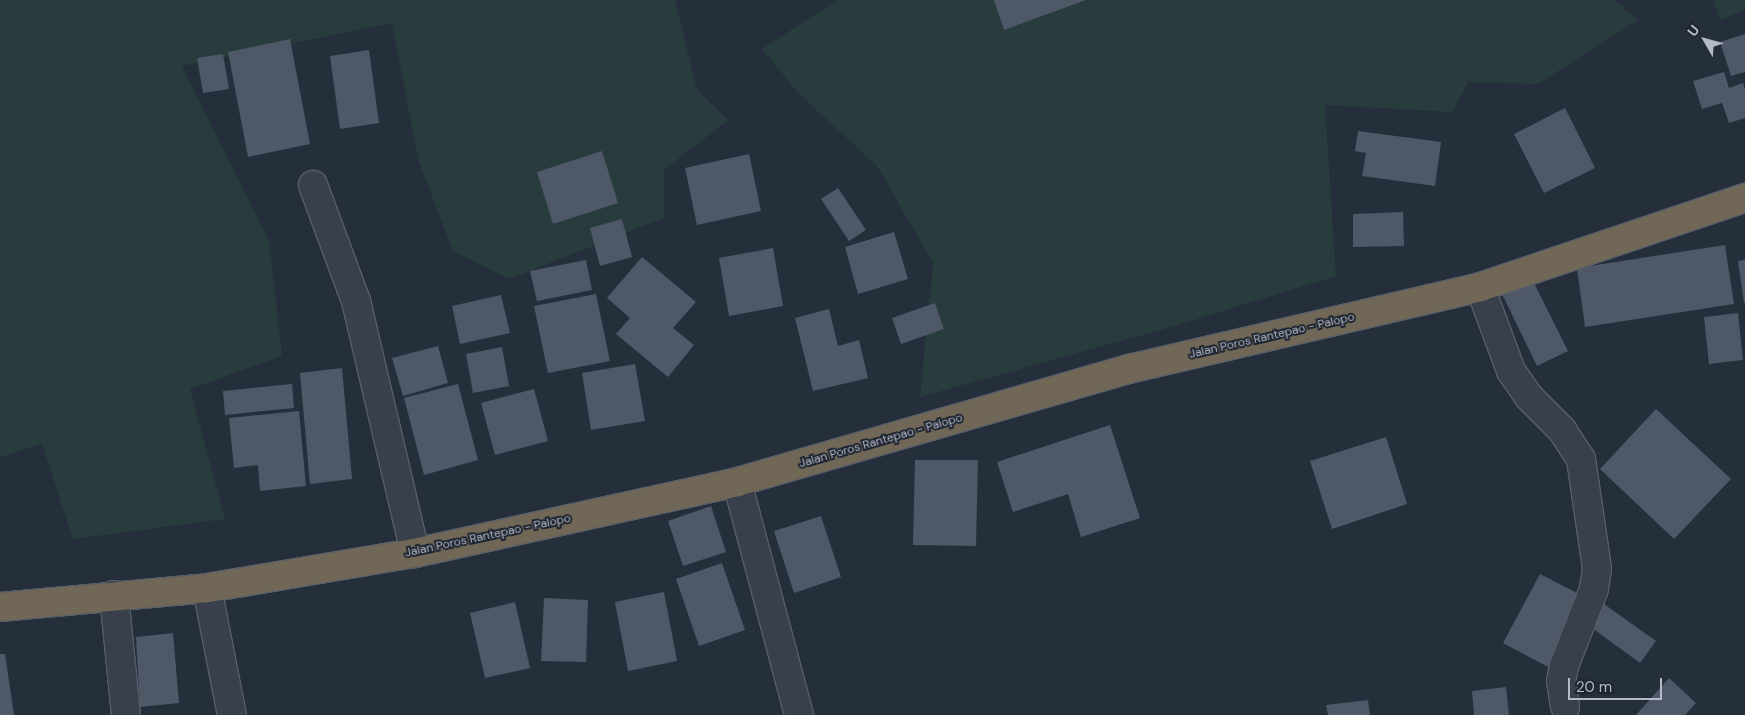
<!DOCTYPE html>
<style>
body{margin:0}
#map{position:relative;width:1745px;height:715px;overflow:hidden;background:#252e3b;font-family:"DM Sans",sans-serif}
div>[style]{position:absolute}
.green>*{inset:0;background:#283b3d}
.building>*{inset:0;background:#4e5867}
.roads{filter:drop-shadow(1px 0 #575e69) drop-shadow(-1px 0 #575e69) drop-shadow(0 1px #575e69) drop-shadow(0 -1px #575e69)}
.street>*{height:28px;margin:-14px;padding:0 14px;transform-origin:14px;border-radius:14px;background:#39404b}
.highway>*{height:28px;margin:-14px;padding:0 14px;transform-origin:14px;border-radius:14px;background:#716756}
span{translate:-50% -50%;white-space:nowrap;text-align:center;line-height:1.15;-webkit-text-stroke:4px #1e2530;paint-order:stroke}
.street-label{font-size:12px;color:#b4bbc7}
.north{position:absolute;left:1680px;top:15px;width:50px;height:50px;-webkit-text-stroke:4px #1e2530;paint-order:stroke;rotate:308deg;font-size:14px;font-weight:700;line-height:20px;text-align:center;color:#b4bbc7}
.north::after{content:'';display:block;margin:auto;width:18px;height:22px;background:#b4bbc7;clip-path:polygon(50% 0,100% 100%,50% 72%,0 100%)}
.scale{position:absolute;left:1568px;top:678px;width:94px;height:22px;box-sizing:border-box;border:2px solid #b4bbc7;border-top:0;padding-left:6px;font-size:15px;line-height:18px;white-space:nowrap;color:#b4bbc7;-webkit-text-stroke:4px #1e2530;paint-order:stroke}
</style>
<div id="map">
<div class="green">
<div style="clip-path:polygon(0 0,675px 0,697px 90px,728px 120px,664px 170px,664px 218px,509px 279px,453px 251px,418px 159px,392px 23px,182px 66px,269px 240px,282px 356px,190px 389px,225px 519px,73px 539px,42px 444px,0 457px)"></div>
<div style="clip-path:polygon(837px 0,1615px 0,1638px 20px,1538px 84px,1469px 82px,1452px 112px,1325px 105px,1336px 276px,1178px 325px,920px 397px,933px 263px,877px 166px,799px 94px,762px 49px)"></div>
<div style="clip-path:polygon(1713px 0,1745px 0,1745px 9px,1720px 21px)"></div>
</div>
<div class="building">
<div style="clip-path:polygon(994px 0,1086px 0,1004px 30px)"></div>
<div style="clip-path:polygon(1745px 34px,1745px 72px,1731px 76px,1720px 42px)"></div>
<div style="clip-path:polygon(290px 39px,310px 144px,248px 157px,228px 52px)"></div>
<div style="clip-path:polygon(369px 50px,379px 123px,340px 129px,330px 56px)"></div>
<div style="clip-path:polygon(223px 54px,229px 89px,203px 93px,197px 58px)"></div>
<div style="clip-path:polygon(1724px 72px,1729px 88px,1743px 83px,1745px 89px,1745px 118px,1729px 123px,1722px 103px,1702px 109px,1693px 81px)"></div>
<div style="clip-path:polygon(1565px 108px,1595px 168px,1544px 193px,1514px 134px)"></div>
<div style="clip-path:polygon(1358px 131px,1441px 142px,1435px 186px,1362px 176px,1366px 153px,1355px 151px)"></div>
<div style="clip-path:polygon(602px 151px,618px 203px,553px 224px,537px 172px)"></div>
<div style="clip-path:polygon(749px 154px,761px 211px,697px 225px,685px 168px)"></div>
<div style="clip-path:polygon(838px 188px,866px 230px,849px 241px,821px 199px)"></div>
<div style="clip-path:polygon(1403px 212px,1404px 246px,1353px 247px,1353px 214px)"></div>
<div style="clip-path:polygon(622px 219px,632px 257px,600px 266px,590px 228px)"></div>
<div style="clip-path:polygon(894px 232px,908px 279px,858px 294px,845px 247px)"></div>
<div style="clip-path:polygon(1725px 245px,1734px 304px,1585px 327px,1577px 268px)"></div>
<div style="clip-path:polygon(773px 248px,783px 306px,729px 316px,719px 258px)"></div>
<div style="clip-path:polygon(642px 257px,696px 302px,673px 328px,694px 345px,668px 377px,616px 334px,630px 318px,607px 298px)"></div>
<div style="clip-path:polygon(586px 260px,592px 290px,537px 301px,530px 271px)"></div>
<div style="clip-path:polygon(1745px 260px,1745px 303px,1744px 303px,1738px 261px)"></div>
<div style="clip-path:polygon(1532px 279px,1568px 351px,1537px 366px,1502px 294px)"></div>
<div style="clip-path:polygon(596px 294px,610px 361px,548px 373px,534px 306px)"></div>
<div style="clip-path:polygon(501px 295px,510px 333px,460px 344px,452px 306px)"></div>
<div style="clip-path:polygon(935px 303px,944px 329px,901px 344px,892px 318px)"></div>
<div style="clip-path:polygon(829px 309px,838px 346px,859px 340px,868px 378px,813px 391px,795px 318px)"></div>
<div style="clip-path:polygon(1738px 313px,1743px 360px,1709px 364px,1704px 317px)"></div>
<div style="clip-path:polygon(438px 346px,448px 383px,403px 396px,392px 358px)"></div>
<div style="clip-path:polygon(502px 347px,509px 386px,473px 393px,466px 354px)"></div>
<div style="clip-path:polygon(635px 364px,645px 421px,591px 430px,582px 373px)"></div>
<div style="clip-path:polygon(342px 368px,352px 479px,310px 484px,300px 373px)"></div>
<div style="clip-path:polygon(292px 384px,294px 408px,225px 415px,223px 391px)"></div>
<div style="clip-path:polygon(458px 384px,478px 460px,424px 475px,404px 398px)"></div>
<div style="clip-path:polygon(534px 389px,548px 441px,495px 455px,481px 403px)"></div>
<div style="clip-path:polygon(1656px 409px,1731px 479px,1674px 539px,1600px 469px)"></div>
<div style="clip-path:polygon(299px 411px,306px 486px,260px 491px,258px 465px,234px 468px,229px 418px)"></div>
<div style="clip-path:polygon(1110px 425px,1140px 518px,1081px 537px,1068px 494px,1013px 512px,997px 462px)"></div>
<div style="clip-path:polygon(1386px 437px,1407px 504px,1332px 529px,1310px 461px)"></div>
<div style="clip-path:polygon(915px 460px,978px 460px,976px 546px,913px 545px)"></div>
<div style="clip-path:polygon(711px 506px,726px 552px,683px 566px,668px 521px)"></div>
<div style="clip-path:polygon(821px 516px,841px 577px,794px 593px,774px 531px)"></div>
<div style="clip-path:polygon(722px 563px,745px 630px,699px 646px,676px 579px)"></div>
<div style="clip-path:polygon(1540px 574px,1585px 597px,1548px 667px,1503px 643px)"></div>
<div style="clip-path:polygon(664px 592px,677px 661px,628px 671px,615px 602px)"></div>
<div style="clip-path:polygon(544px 598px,588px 600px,586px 662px,541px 661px)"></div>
<div style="clip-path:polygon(515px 602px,530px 668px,485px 678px,470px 613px)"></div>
<div style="clip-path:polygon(1604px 604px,1656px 641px,1640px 663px,1588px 625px)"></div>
<div style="clip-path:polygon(173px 633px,179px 703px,140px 707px,136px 637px)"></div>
<div style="clip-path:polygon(0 654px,5px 654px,14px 715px,0 715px)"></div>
<div style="clip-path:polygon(1669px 678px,1696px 703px,1685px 715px,1636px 715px)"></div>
<div style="clip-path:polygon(1506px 687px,1509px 715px,1474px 715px,1472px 691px)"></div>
<div style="clip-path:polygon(1368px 700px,1370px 715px,1328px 715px,1326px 705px)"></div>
</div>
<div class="roads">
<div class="street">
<div style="left:313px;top:185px;width:124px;rotate:69.7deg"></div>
<div style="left:356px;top:301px;width:259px;rotate:76.8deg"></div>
<div style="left:1480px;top:287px;width:90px;rotate:69.7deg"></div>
<div style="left:1511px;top:371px;width:32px;rotate:55deg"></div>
<div style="left:1529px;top:397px;width:47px;rotate:45deg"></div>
<div style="left:1562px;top:430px;width:35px;rotate:57deg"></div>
<div style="left:1581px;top:459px;width:111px;rotate:81.7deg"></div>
<div style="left:1597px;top:569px;width:20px;rotate:99deg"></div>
<div style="left:1594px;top:589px;width:83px;rotate:111.3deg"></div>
<div style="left:1564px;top:666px;width:15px;rotate:101deg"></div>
<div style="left:1561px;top:681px;width:26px;rotate:81deg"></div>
<div style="left:737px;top:482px;width:241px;rotate:75.1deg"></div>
<div style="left:207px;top:588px;width:129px;rotate:78.9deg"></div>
<div style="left:114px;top:595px;width:121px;rotate:84.3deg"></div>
</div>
<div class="highway">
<div style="left:0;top:607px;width:208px;rotate:-5.2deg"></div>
<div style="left:207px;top:588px;width:211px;rotate:-9.6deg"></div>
<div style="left:415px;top:553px;width:330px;rotate:-12.4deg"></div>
<div style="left:737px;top:482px;width:408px;rotate:-16.1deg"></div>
<div style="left:1129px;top:369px;width:360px;rotate:-13.1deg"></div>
<div style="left:1480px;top:287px;width:280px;rotate:-18.6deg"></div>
</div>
</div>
<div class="street-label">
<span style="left:1272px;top:336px;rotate:-13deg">Jalan Poros Rantepao - Palopo</span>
<span style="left:881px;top:441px;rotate:-16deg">Jalan Poros Rantepao - Palopo</span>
<span style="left:488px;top:536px;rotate:-12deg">Jalan Poros Rantepao - Palopo</span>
</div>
<div class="north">U</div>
<div class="scale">20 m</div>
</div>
